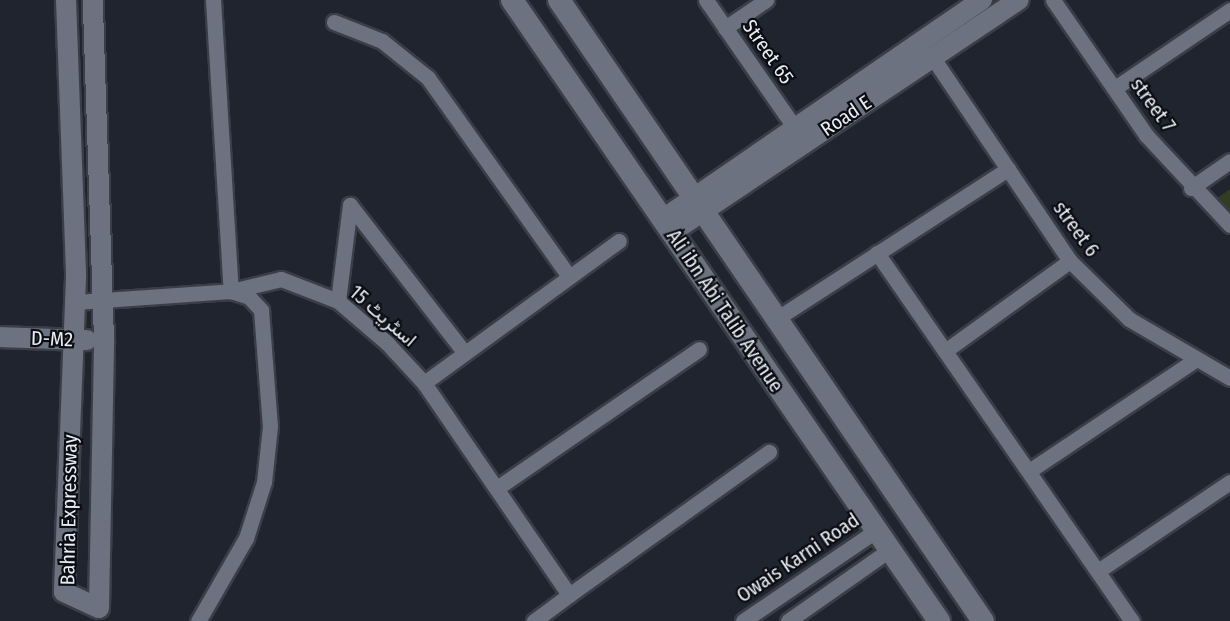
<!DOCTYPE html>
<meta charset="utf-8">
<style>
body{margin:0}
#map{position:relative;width:1230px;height:621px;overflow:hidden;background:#1f242e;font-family:"Fira Sans Condensed",Vazirmatn,sans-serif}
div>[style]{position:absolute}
.green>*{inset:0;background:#313c23}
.roads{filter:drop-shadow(2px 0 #3a3e47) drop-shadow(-2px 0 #3a3e47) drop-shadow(0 2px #3a3e47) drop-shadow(0 -2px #3a3e47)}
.minor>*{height:15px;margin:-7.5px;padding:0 7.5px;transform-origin:7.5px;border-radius:7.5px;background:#6c727f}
.tertiary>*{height:20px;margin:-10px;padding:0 10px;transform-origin:10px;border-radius:10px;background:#6c727f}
.secondary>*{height:22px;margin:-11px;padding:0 11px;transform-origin:11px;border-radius:11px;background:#6c727f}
span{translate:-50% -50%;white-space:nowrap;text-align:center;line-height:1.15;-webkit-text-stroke:4.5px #0b0d12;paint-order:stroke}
.street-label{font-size:20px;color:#e9edf4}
</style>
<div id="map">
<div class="green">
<div style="clip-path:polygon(1230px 189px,1230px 214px,1213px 201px)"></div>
</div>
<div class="roads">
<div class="minor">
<div style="left:213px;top:0;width:292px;rotate:86.5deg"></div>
<div style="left:231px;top:291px;width:51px;rotate:-13.5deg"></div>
<div style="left:281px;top:279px;width:61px;rotate:21.1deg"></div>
<div style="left:338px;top:301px;width:65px;rotate:40.6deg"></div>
<div style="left:387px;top:343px;width:54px;rotate:47.2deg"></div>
<div style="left:424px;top:383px;width:257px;rotate:55.6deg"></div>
<div style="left:569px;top:595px;width:44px;rotate:143.4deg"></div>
<div style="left:706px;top:0;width:156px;rotate:55.2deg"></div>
<div style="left:1053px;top:0;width:164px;rotate:55.4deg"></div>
<div style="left:1146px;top:135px;width:123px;rotate:47deg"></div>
<div style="left:334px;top:22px;width:52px;rotate:21.6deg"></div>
<div style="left:382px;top:41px;width:59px;rotate:38.8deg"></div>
<div style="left:428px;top:78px;width:242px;rotate:54.6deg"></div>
<div style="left:725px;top:28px;width:50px;rotate:-34.3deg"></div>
<div style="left:933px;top:58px;width:245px;rotate:56deg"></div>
<div style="left:1070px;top:261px;width:83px;rotate:44.5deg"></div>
<div style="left:1129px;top:319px;width:117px;rotate:30.3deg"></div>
<div style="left:1115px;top:88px;width:139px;rotate:-34.1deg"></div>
<div style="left:1191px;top:188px;width:47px;rotate:-34.7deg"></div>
<div style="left:877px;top:253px;width:448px;rotate:55.3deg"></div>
<div style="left:338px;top:301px;width:97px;rotate:-82.9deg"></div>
<div style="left:350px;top:205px;width:187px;rotate:52.2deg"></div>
<div style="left:75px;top:302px;width:156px;rotate:-4deg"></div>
<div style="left:231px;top:291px;width:19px;rotate:18deg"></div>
<div style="left:249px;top:297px;width:18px;rotate:47deg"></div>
<div style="left:261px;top:310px;width:116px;rotate:85.6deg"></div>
<div style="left:270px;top:426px;width:56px;rotate:96.1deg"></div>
<div style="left:264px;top:482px;width:59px;rotate:107.8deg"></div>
<div style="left:246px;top:538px;width:96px;rotate:120deg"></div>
<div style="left:779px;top:317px;width:273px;rotate:-32.9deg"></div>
<div style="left:945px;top:351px;width:154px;rotate:-35.8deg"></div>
<div style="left:424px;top:383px;width:241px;rotate:-36.1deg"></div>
<div style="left:1029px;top:471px;width:201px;rotate:-33.8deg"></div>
<div style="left:497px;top:488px;width:245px;rotate:-34.5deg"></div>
<div style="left:1098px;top:571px;width:159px;rotate:-34deg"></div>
<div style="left:569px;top:595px;width:246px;rotate:-35.6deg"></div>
<div style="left:743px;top:621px;width:162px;rotate:-34.2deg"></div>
<div style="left:788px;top:621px;width:126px;rotate:-35deg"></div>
</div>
<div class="tertiary">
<div style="left:66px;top:0;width:277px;rotate:87.9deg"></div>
<div style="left:76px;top:277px;width:315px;rotate:92.2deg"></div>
<div style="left:64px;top:592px;width:38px;rotate:25deg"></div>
<div style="left:99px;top:608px;width:268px;rotate:-88.9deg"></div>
<div style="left:104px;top:340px;width:340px;rotate:-91.9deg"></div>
<div style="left:663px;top:219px;width:387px;rotate:-34.5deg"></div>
<div style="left:672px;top:232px;width:417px;rotate:-33.8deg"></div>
<div style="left:0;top:337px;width:87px;rotate:2deg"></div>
</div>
<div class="secondary">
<div style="left:512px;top:0;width:754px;rotate:55.49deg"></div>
<div style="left:559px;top:0;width:752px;rotate:55.68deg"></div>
</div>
</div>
<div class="street-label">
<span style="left:768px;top:52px;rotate:55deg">Street 65</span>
<span style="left:1153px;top:105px;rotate:54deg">street 7</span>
<span style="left:846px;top:116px;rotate:-34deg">Road E</span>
<span style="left:1076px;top:229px;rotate:54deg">street 6</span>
<span style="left:725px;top:311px;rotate:56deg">Ali ibn Abi Talib Avenue</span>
<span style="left:383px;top:316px;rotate:41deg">اسٹریٹ 15</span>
<span style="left:52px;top:339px;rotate:2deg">D-M2</span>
<span style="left:69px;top:510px;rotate:-89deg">Bahria Expressway</span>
<span style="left:798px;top:558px;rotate:-34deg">Owais Karni Road</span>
</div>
</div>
